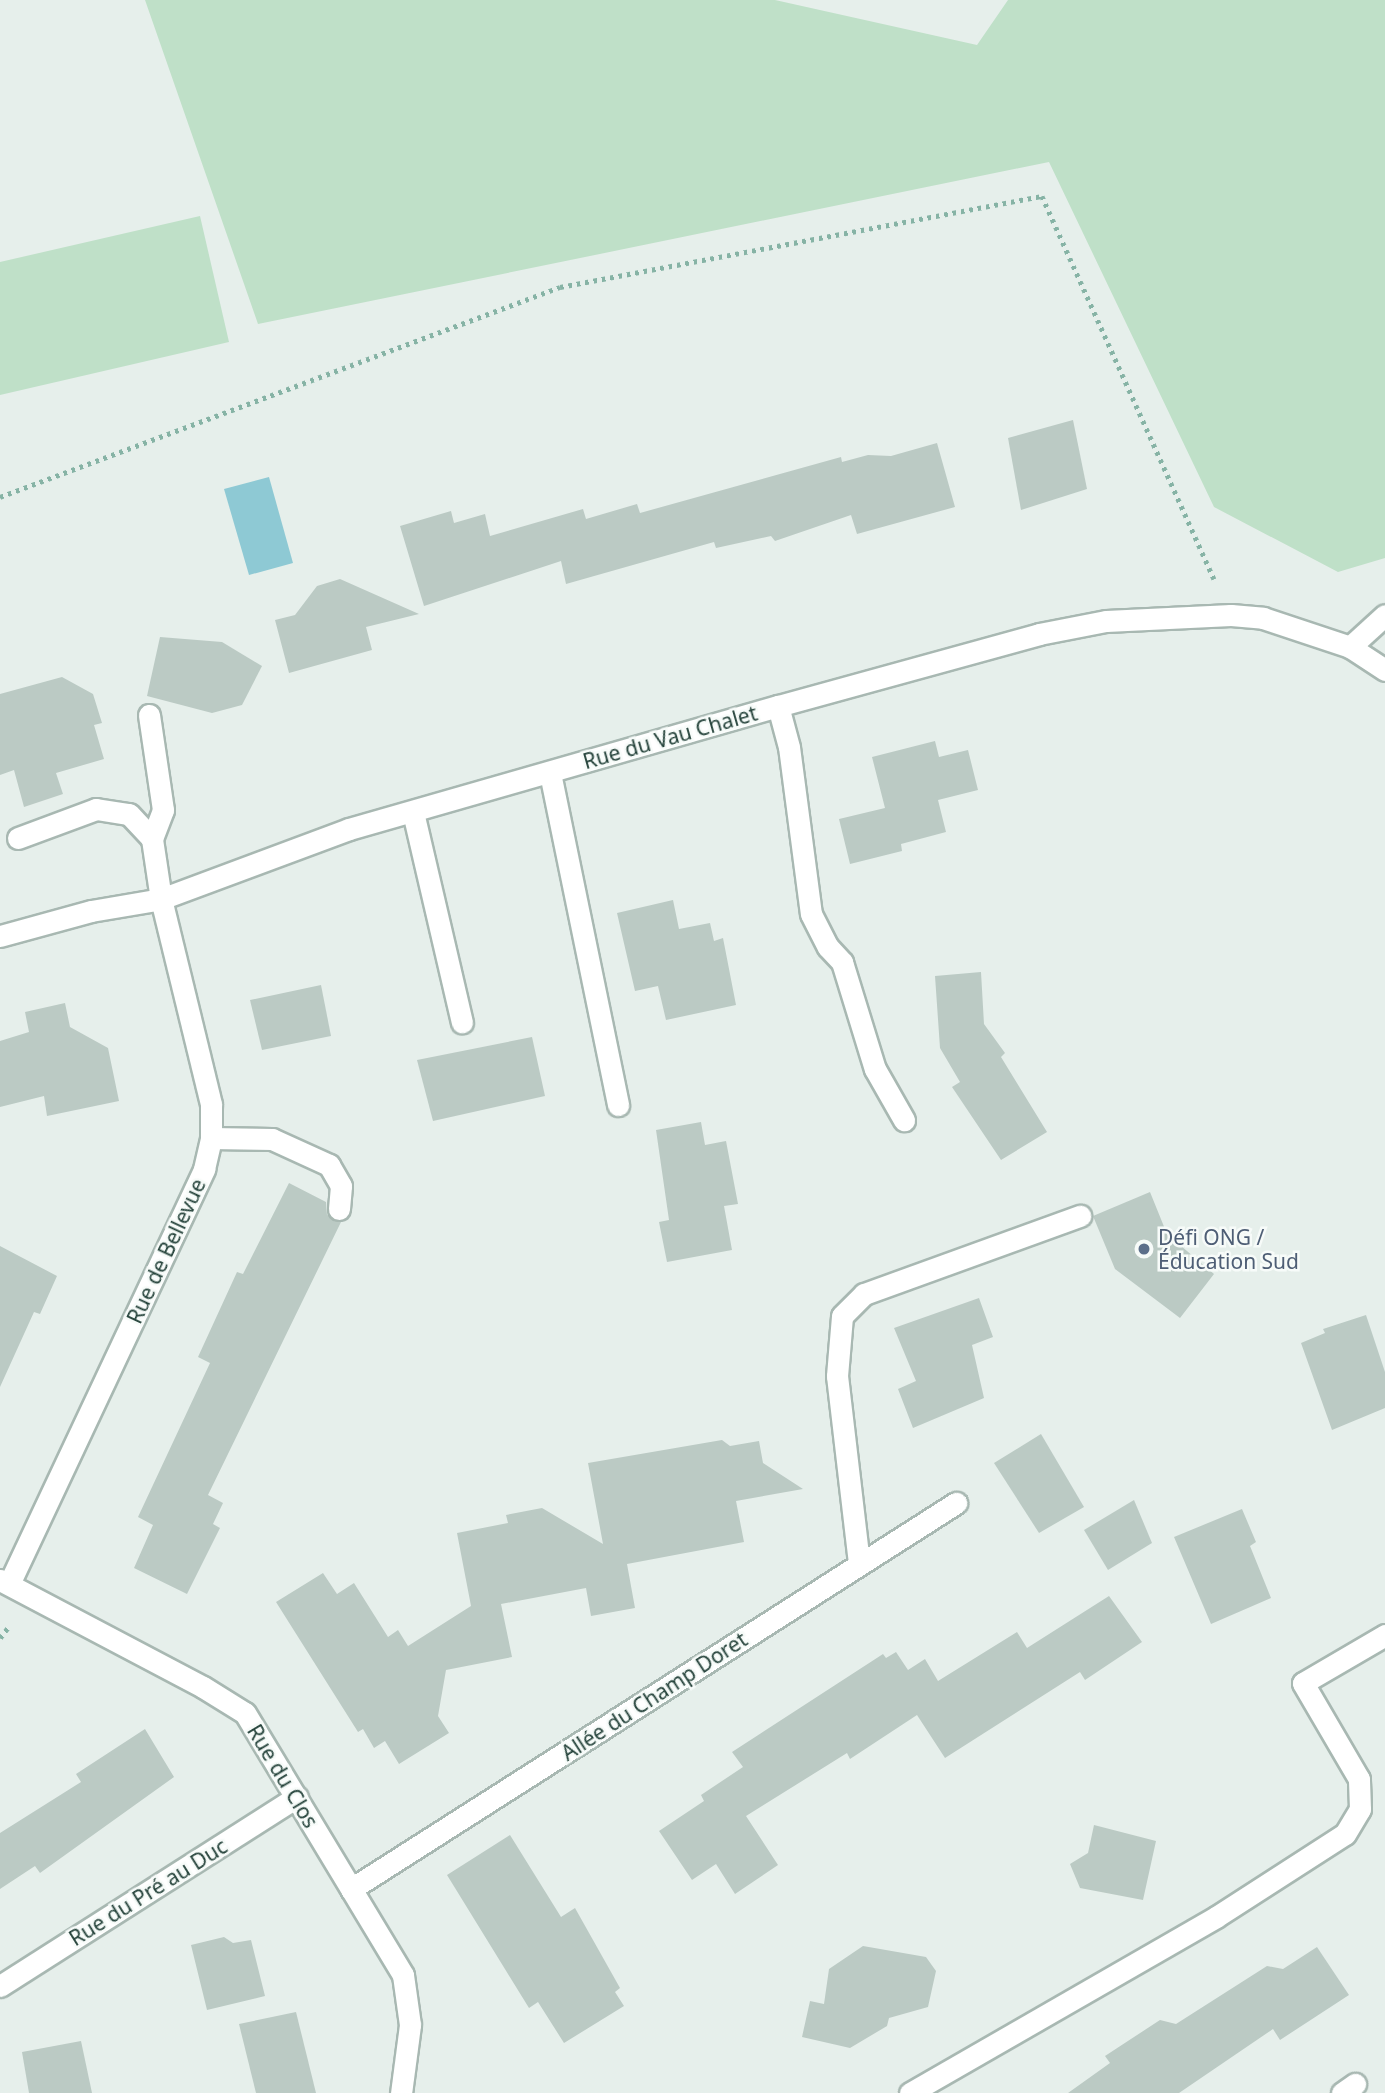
<!DOCTYPE html>
<meta charset="utf-8">
<style>
body{margin:0}
#map{position:relative;width:1385px;height:2093px;overflow:hidden;background:#e6efeb;font-family:"Noto Sans",sans-serif}
div>[style]{position:absolute}
.green>*{inset:0;background:#bfe0c8}
.water>*{inset:0;background:#8ec9d4}
.building>*{inset:0;background:#bbcac4}
.path>*{height:4.5px;margin-top:-2.25px;transform-origin:0;background:repeating-linear-gradient(90deg,#86b3a5 0 3.5px,transparent 0 8.5px)}
.roads{filter:drop-shadow(2px 0 #a8b8b2) drop-shadow(-2px 0 #a8b8b2) drop-shadow(0 2px #a8b8b2) drop-shadow(0 -2px #a8b8b2)}
.service>*{height:21px;margin:-10.5px;padding:0 10.5px;transform-origin:10.5px;border-radius:10.5px;background:#fff}
.minor>*{height:21px;margin:-10.5px;padding:0 10.5px;transform-origin:10.5px;border-radius:10.5px;background:#fff}
.tertiary>*{height:21px;margin:-10.5px;padding:0 10.5px;transform-origin:10.5px;border-radius:10.5px;background:#fff}
.dots>*{width:19px;height:19px;translate:-50% -50%;box-sizing:border-box;border:4px solid #f7fbf9;border-radius:50%}
span{translate:-50% -50%;white-space:nowrap;text-align:center;line-height:1.15;-webkit-text-stroke:5px #f7fbf9;paint-order:stroke}
.street-label{font-size:21px;color:#24423a}
.service-label{font-size:21px;color:#4e5e75}
.left{translate:0 -50%;text-align:left}
</style>
<div id="map">
<div class="green">
<div style="clip-path:polygon(145px 0,775px 0,977px 45px,1008px 0,1385px 0,1385px 558px,1338px 572px,1214px 507px,1049px 162px,258px 324px)"></div>
<div style="clip-path:polygon(200px 216px,229px 342px,0 395px,0 262px)"></div>
</div>
<div class="water">
<div style="clip-path:polygon(269px 477px,293px 563px,249px 575px,224px 489px)"></div>
</div>
<div class="building">
<div style="clip-path:polygon(1073px 420px,1087px 489px,1021px 510px,1008px 438px)"></div>
<div style="clip-path:polygon(937px 443px,955px 507px,857px 534px,851px 515px,775px 541px,771px 536px,716px 548px,714px 542px,566px 584px,561px 561px,424px 606px,400px 526px,451px 511px,454px 523px,485px 514px,490px 536px,583px 509px,586px 519px,637px 504px,640px 513px,841px 457px,842px 462px,868px 455px,891px 456px)"></div>
<div style="clip-path:polygon(340px 579px,419px 614px,366px 627px,372px 650px,289px 673px,275px 620px,295px 615px,317px 586px)"></div>
<div style="clip-path:polygon(160px 637px,222px 642px,262px 666px,242px 705px,212px 713px,147px 696px)"></div>
<div style="clip-path:polygon(62px 677px,93px 694px,102px 723px,94px 725px,104px 759px,56px 773px,63px 794px,24px 807px,14px 770px,0 775px,0 694px)"></div>
<div style="clip-path:polygon(935px 741px,939px 757px,968px 750px,978px 790px,938px 800px,946px 832px,901px 844px,902px 851px,850px 864px,839px 819px,885px 808px,872px 757px)"></div>
<div style="clip-path:polygon(673px 900px,679px 929px,710px 923px,714px 941px,723px 938px,736px 1005px,666px 1020px,658px 986px,635px 991px,617px 913px)"></div>
<div style="clip-path:polygon(981px 972px,984px 1024px,1005px 1053px,1001px 1057px,1047px 1132px,1001px 1160px,952px 1087px,960px 1082px,940px 1048px,935px 976px)"></div>
<div style="clip-path:polygon(321px 985px,331px 1036px,262px 1050px,250px 1000px)"></div>
<div style="clip-path:polygon(65px 1003px,70px 1027px,108px 1048px,119px 1101px,47px 1116px,44px 1096px,0 1107px,0 1041px,29px 1032px,25px 1012px)"></div>
<div style="clip-path:polygon(532px 1037px,545px 1096px,433px 1121px,417px 1060px)"></div>
<div style="clip-path:polygon(701px 1122px,705px 1145px,726px 1141px,738px 1204px,724px 1206px,732px 1250px,667px 1262px,659px 1222px,669px 1220px,656px 1130px)"></div>
<div style="clip-path:polygon(289px 1183px,326px 1202px,327px 1215px,341px 1222px,208px 1495px,223px 1503px,213px 1524px,220px 1528px,187px 1594px,134px 1568px,153px 1525px,138px 1517px,210px 1363px,198px 1357px,237px 1272px,243px 1274px)"></div>
<div style="clip-path:polygon(1150px 1192px,1167px 1234px,1214px 1274px,1180px 1318px,1115px 1269px,1093px 1216px)"></div>
<div style="clip-path:polygon(0 1246px,57px 1276px,40px 1314px,34px 1312px,0 1387px)"></div>
<div style="clip-path:polygon(979px 1298px,993px 1337px,972px 1345px,984px 1398px,913px 1428px,898px 1389px,916px 1381px,894px 1328px)"></div>
<div style="clip-path:polygon(1366px 1315px,1385px 1372px,1385px 1408px,1332px 1430px,1301px 1343px,1325px 1333px,1323px 1329px)"></div>
<div style="clip-path:polygon(1041px 1434px,1084px 1507px,1039px 1533px,994px 1463px)"></div>
<div style="clip-path:polygon(722px 1440px,730px 1446px,759px 1441px,763px 1463px,803px 1489px,736px 1501px,744px 1542px,627px 1564px,635px 1608px,591px 1616px,586px 1588px,501px 1604px,512px 1657px,446px 1670px,438px 1716px,449px 1733px,399px 1764px,385px 1741px,374px 1748px,363px 1729px,358px 1732px,276px 1602px,323px 1573px,337px 1594px,354px 1583px,388px 1637px,398px 1630px,408px 1646px,471px 1606px,457px 1533px,508px 1523px,506px 1515px,542px 1508px,603px 1544px,588px 1463px)"></div>
<div style="clip-path:polygon(1134px 1500px,1152px 1543px,1108px 1570px,1084px 1530px)"></div>
<div style="clip-path:polygon(1242px 1509px,1256px 1542px,1250px 1546px,1271px 1598px,1211px 1624px,1174px 1537px)"></div>
<div style="clip-path:polygon(1109px 1596px,1142px 1642px,1085px 1680px,1080px 1672px,945px 1758px,917px 1715px,850px 1759px,847px 1753px,746px 1816px,778px 1865px,735px 1894px,716px 1864px,692px 1880px,659px 1831px,704px 1801px,701px 1795px,743px 1767px,732px 1752px,883px 1654px,886px 1658px,896px 1652px,908px 1670px,925px 1659px,938px 1681px,1017px 1632px,1027px 1648px)"></div>
<div style="clip-path:polygon(145px 1729px,174px 1777px,40px 1873px,35px 1866px,0 1889px,0 1833px,81px 1782px,76px 1774px)"></div>
<div style="clip-path:polygon(1094px 1825px,1156px 1841px,1143px 1900px,1080px 1888px,1070px 1864px,1088px 1853px)"></div>
<div style="clip-path:polygon(510px 1835px,561px 1917px,575px 1908px,620px 1988px,615px 1992px,624px 2006px,564px 2043px,538px 2002px,529px 2008px,447px 1875px)"></div>
<div style="clip-path:polygon(224px 1937px,233px 1943px,251px 1940px,265px 1996px,207px 2010px,191px 1945px)"></div>
<div style="clip-path:polygon(863px 1946px,926px 1957px,936px 1971px,928px 2007px,889px 2018px,887px 2026px,850px 2048px,802px 2037px,810px 2001px,824px 2004px,829px 1969px)"></div>
<div style="clip-path:polygon(1317px 1947px,1349px 1995px,1280px 2040px,1273px 2029px,1179px 2093px,1068px 2093px,1110px 2063px,1105px 2056px,1160px 2020px,1176px 2024px,1267px 1966px,1283px 1969px)"></div>
<div style="clip-path:polygon(296px 2012px,316px 2093px,256px 2093px,239px 2024px)"></div>
<div style="clip-path:polygon(81px 2041px,92px 2093px,29px 2093px,22px 2052px)"></div>
</div>
<div class="path">
<div style="left:0;top:497px;width:598px;rotate:-20.56deg"></div>
<div style="left:560px;top:287px;width:491px;rotate:-10.7deg"></div>
<div style="left:1042px;top:196px;width:420px;rotate:65.8deg"></div>
<div style="left:0;top:1638px;width:15px;rotate:-53deg"></div>
</div>
<div class="roads">
<div class="service">
<div style="left:778px;top:706px;width:42px;rotate:75deg"></div>
<div style="left:789px;top:747px;width:168px;rotate:82.5deg"></div>
<div style="left:811px;top:914px;width:37px;rotate:63deg"></div>
<div style="left:828px;top:947px;width:21px;rotate:47deg"></div>
<div style="left:842px;top:962px;width:112px;rotate:72.9deg"></div>
<div style="left:875px;top:1069px;width:59px;rotate:60.4deg"></div>
<div style="left:149px;top:715px;width:96px;rotate:81.6deg"></div>
<div style="left:163px;top:810px;width:31px;rotate:111deg"></div>
<div style="left:550px;top:773px;width:339px;rotate:78.4deg"></div>
<div style="left:413px;top:812px;width:216px;rotate:76.9deg"></div>
<div style="left:18px;top:838px;width:83px;rotate:-20.4deg"></div>
<div style="left:96px;top:809px;width:33px;rotate:9deg"></div>
<div style="left:129px;top:814px;width:34px;rotate:47deg"></div>
<div style="left:152px;top:839px;width:61px;rotate:81.5deg"></div>
<div style="left:211px;top:1138px;width:61px;rotate:0.9deg"></div>
<div style="left:272px;top:1139px;width:63px;rotate:24.5deg"></div>
<div style="left:329px;top:1165px;width:24px;rotate:60deg"></div>
<div style="left:341px;top:1186px;width:23px;rotate:95deg"></div>
<div style="left:859px;top:1563px;width:188px;rotate:-96.7deg"></div>
<div style="left:837px;top:1376px;width:60px;rotate:-85.2deg"></div>
<div style="left:842px;top:1316px;width:31px;rotate:-45deg"></div>
<div style="left:864px;top:1294px;width:230px;rotate:-19.9deg"></div>
<div style="left:910px;top:2093px;width:353px;rotate:-29.9deg"></div>
</div>
<div class="minor">
<div style="left:1350px;top:647px;width:47px;rotate:-42.4deg"></div>
<div style="left:0;top:1580px;width:229px;rotate:27.8deg"></div>
<div style="left:203px;top:1687px;width:49px;rotate:31.8deg"></div>
<div style="left:245px;top:1713px;width:306px;rotate:58.9deg"></div>
<div style="left:403px;top:1975px;width:50px;rotate:82deg"></div>
<div style="left:410px;top:2025px;width:69px;rotate:97.5deg"></div>
<div style="left:9px;top:1584px;width:459px;rotate:-64.8deg"></div>
<div style="left:204px;top:1169px;width:32px;rotate:-77deg"></div>
<div style="left:211px;top:1138px;width:34px;rotate:-90deg"></div>
<div style="left:211px;top:1104px;width:211px;rotate:-103.7deg"></div>
<div style="left:351px;top:1889px;width:718px;rotate:-32.54deg"></div>
<div style="left:1216px;top:1917px;width:153px;rotate:-32.8deg"></div>
<div style="left:1345px;top:1834px;width:29px;rotate:-59deg"></div>
<div style="left:1360px;top:1809px;width:30px;rotate:-92deg"></div>
<div style="left:1359px;top:1779px;width:111px;rotate:-120.3deg"></div>
<div style="left:1303px;top:1683px;width:95px;rotate:-30.3deg"></div>
<div style="left:0;top:1986px;width:352px;rotate:-32.5deg"></div>
<div style="left:1342px;top:2093px;width:16px;rotate:-35deg"></div>
</div>
<div class="tertiary">
<div style="left:0;top:936px;width:94px;rotate:-15.4deg"></div>
<div style="left:91px;top:911px;width:71px;rotate:-9.7deg"></div>
<div style="left:161px;top:899px;width:201px;rotate:-20.4deg"></div>
<div style="left:349px;top:829px;width:446px;rotate:-16deg"></div>
<div style="left:778px;top:706px;width:271px;rotate:-15.4deg"></div>
<div style="left:1039px;top:634px;width:68px;rotate:-11deg"></div>
<div style="left:1106px;top:621px;width:125px;rotate:-2.7deg"></div>
<div style="left:1231px;top:615px;width:32px;rotate:5deg"></div>
<div style="left:1263px;top:618px;width:92px;rotate:18.4deg"></div>
<div style="left:1350px;top:647px;width:42px;rotate:33.3deg"></div>
</div>
</div>
<div class="dots">
<div style="left:1144px;top:1249px;background:#5c6f8a"></div>
</div>
<div class="street-label">
<span style="left:670px;top:737px;rotate:-16deg">Rue du Vau Chalet</span>
<span style="left:166px;top:1251px;rotate:-65deg">Rue de Bellevue</span>
<span style="left:654px;top:1696px;rotate:-33deg">Allée du Champ Doret</span>
<span style="left:283px;top:1776px;rotate:59deg">Rue du Clos</span>
<span style="left:148px;top:1892px;rotate:-32deg">Rue du Pré au Duc</span>
</div>
<div class="service-label">
<span class="left" style="left:1158px;top:1249px">Défi ONG /<br>Éducation Sud</span>
</div>
</div>
